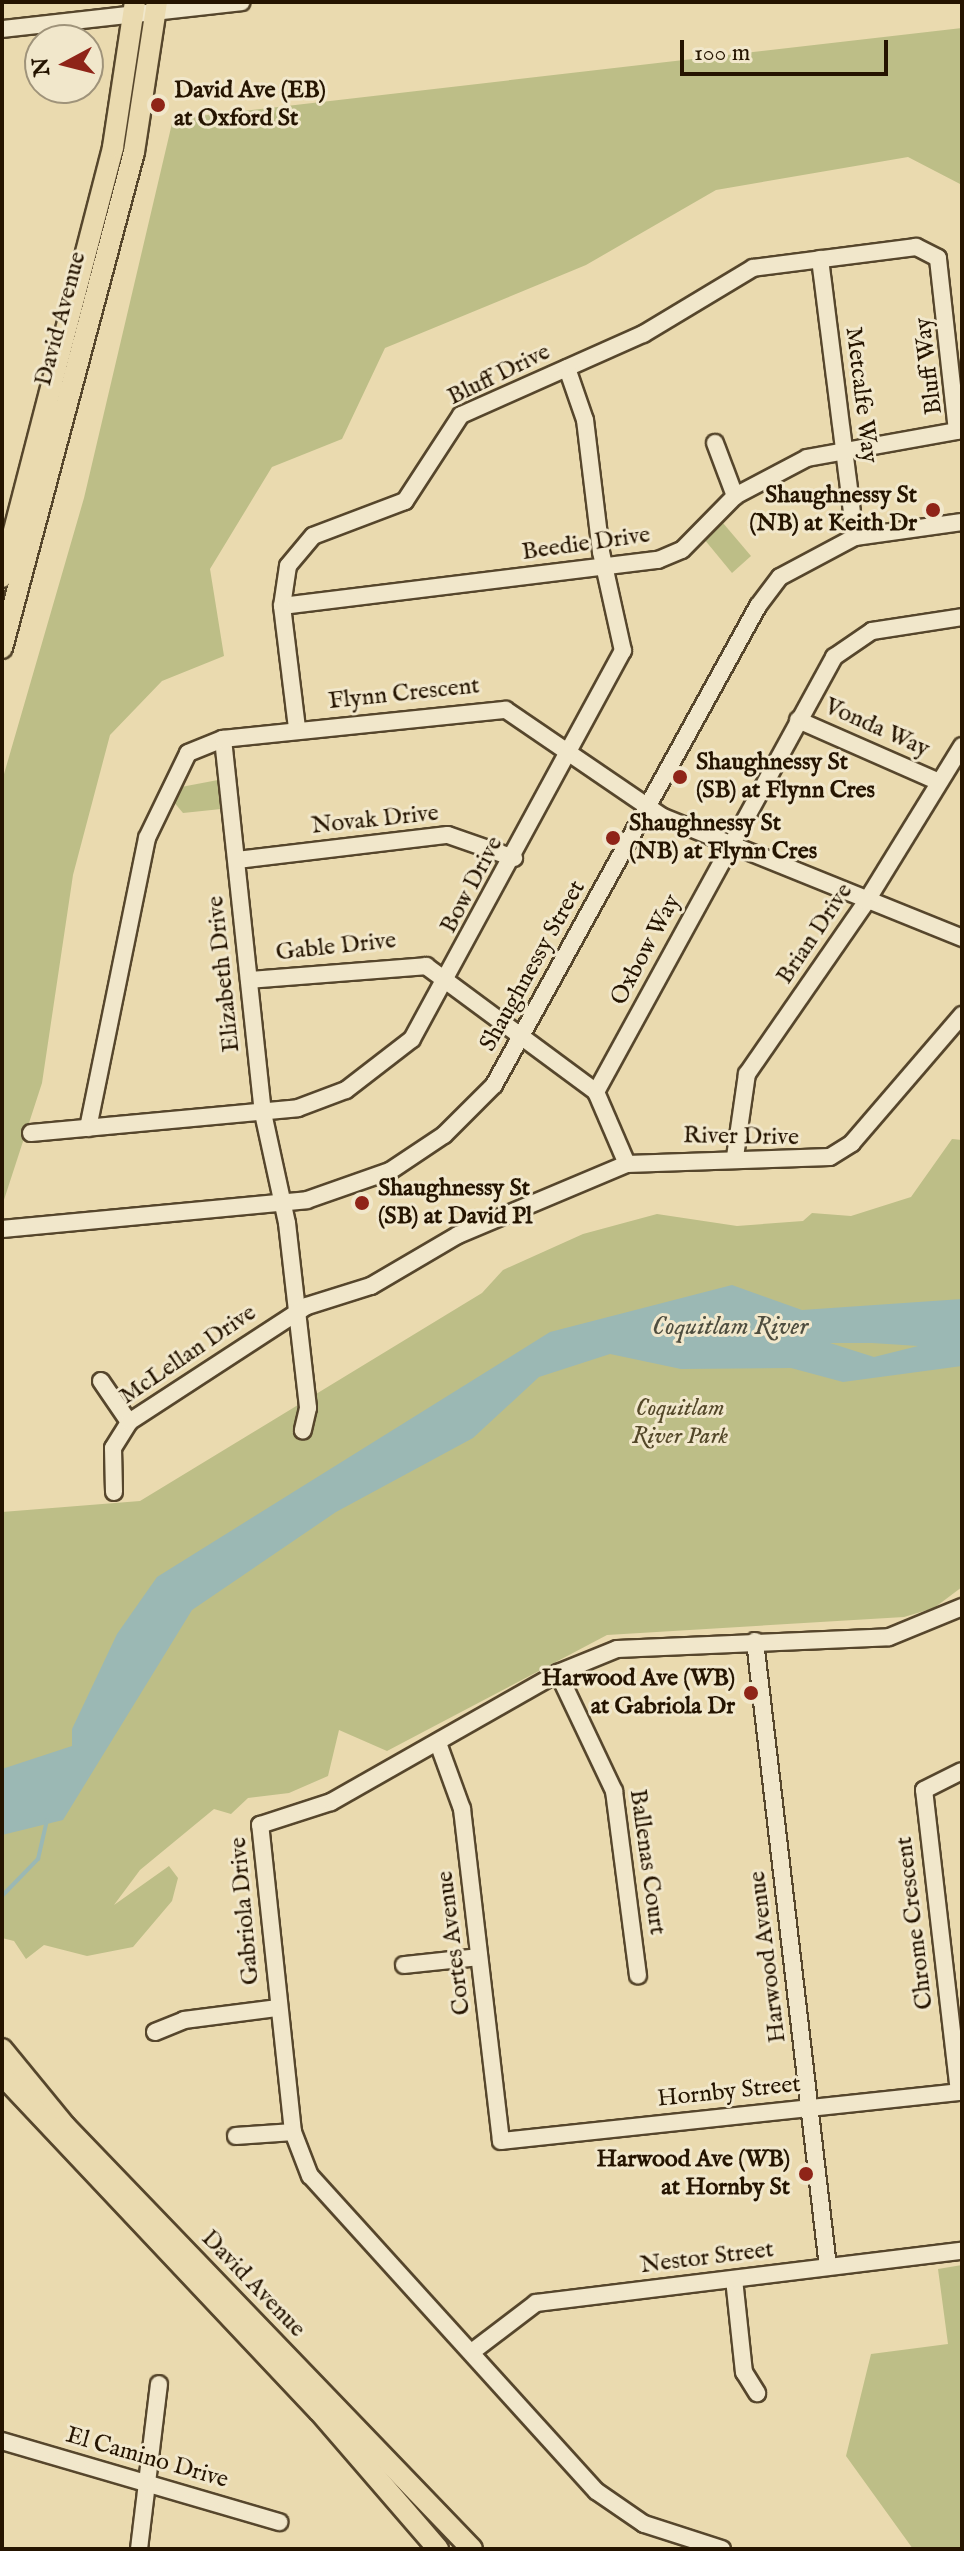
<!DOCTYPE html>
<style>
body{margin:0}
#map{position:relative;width:964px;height:2551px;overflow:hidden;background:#eadaaf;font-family:"IM FELL English",serif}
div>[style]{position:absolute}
.green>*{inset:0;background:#bdbe87}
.water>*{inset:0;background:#9bb8b4}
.stream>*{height:4px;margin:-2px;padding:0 2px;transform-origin:2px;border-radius:2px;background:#9bb8b4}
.roads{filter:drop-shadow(2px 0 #56462c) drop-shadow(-2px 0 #56462c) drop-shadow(0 2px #56462c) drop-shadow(0 -2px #56462c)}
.minor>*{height:16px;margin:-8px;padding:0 8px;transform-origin:8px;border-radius:8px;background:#f1e7cb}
.major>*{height:20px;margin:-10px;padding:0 10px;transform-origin:10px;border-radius:10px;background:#eadaaf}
.dots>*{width:22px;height:22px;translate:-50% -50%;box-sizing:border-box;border:4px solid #f1e7cb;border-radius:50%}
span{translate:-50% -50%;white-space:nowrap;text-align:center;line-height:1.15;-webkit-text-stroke:6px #f1e7cb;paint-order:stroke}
.poi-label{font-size:24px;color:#251400;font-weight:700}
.left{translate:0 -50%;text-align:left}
.right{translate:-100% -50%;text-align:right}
.street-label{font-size:24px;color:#251400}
.park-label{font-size:24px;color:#534728;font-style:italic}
.water-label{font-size:26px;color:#4e4d3f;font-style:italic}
.frame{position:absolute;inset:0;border:4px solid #251400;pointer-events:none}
.north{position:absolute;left:24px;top:24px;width:80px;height:80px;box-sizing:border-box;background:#f1e7cb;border:2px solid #9f937a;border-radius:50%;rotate:263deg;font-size:22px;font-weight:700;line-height:32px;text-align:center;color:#251400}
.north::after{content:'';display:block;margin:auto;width:28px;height:36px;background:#8f2418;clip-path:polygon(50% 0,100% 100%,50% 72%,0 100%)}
.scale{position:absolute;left:680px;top:40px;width:208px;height:36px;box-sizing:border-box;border:4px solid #251400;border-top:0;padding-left:10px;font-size:24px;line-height:28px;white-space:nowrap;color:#251400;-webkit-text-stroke:6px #f1e7cb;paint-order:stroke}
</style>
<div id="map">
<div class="green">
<div style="clip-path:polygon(962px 28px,962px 185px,908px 157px,716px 190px,586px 265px,385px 348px,342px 439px,272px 467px,210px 569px,224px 656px,162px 681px,110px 735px,73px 875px,42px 1083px,2px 1206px,2px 781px,84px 498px,173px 119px)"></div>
<div style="clip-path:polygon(723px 523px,751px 556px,732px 573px,704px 539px)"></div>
<div style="clip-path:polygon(218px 780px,221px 809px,183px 813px,173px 801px,181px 787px)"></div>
<div style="clip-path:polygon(952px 1139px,962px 1140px,962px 1587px,934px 1608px,904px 1617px,607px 1635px,387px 1751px,339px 1730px,328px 1776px,289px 1793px,248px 1798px,231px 1814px,214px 1809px,140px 1870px,114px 1905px,169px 1866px,178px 1878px,172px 1901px,133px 1947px,87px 1956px,44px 1945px,26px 1959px,14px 1941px,2px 1938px,2px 1512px,140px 1501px,482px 1293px,503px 1270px,583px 1234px,657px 1214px,737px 1226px,803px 1221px,812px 1213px,851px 1216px,911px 1197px)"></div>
<div style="clip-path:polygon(962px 2265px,962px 2549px,913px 2549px,846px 2456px,871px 2354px,948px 2344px,938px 2269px)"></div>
</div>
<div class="water">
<div style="clip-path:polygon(evenodd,732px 1285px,802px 1310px,962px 1299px,962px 1366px,843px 1382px,791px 1368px,681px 1369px,610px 1354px,539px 1377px,473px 1438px,336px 1512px,192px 1610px,63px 1820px,2px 1835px,2px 1769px,72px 1746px,72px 1729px,117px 1634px,157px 1577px,550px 1332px,732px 1285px,830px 1343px,872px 1343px,918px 1346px,874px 1357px,830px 1343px)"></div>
</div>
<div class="stream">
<div style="left:2px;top:1896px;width:52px;rotate:-45.8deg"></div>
<div style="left:38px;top:1859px;width:40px;rotate:-77deg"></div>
</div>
<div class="roads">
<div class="minor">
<div style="left:2px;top:29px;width:241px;rotate:-6.4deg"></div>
<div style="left:820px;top:259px;width:280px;rotate:82.8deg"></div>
<div style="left:715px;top:443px;width:57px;rotate:69.3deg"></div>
<div style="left:282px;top:606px;width:379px;rotate:-7deg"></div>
<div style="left:658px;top:560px;width:26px;rotate:-23deg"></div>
<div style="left:682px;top:550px;width:76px;rotate:-45.5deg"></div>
<div style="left:735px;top:496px;width:81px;rotate:-27.8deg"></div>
<div style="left:807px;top:458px;width:152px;rotate:-10.2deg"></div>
<div style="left:957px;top:431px;width:174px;rotate:-96.3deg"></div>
<div style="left:938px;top:258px;width:25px;rotate:-153deg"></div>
<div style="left:916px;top:247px;width:164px;rotate:172.7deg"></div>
<div style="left:753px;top:268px;width:128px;rotate:149deg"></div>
<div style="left:643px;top:334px;width:199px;rotate:156deg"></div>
<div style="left:461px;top:415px;width:103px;rotate:123.1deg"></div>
<div style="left:405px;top:501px;width:98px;rotate:159.2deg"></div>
<div style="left:313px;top:536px;width:39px;rotate:130deg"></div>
<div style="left:288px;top:566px;width:40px;rotate:98.5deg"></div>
<div style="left:282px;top:606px;width:124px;rotate:83deg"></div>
<div style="left:798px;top:720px;width:152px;rotate:23.7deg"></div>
<div style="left:223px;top:739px;width:376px;rotate:83.9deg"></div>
<div style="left:263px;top:1113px;width:113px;rotate:77.7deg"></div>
<div style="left:287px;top:1223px;width:186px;rotate:83.5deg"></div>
<div style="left:308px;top:1408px;width:23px;rotate:103deg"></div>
<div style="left:237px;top:860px;width:212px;rotate:-6.8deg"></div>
<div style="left:448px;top:835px;width:70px;rotate:19.2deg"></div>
<div style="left:249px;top:980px;width:178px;rotate:-4.5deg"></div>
<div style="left:426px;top:966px;width:212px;rotate:36.5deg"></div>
<div style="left:596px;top:1092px;width:78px;rotate:66.7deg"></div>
<div style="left:596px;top:1092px;width:496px;rotate:-61.3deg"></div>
<div style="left:834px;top:657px;width:46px;rotate:-34.4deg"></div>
<div style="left:872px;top:631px;width:91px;rotate:-8.8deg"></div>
<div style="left:88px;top:1128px;width:296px;rotate:-78.5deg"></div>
<div style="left:147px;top:838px;width:94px;rotate:-64.2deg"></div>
<div style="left:188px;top:753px;width:38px;rotate:-22deg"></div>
<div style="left:223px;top:739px;width:284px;rotate:-5.9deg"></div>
<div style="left:506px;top:710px;width:190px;rotate:34.3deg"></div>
<div style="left:663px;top:817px;width:323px;rotate:22deg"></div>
<div style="left:31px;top:1133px;width:268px;rotate:-5.3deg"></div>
<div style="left:298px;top:1108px;width:51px;rotate:-20.6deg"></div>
<div style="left:346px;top:1090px;width:83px;rotate:-37.7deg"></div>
<div style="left:412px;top:1039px;width:442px;rotate:-61.5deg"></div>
<div style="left:623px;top:651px;width:101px;rotate:-102.5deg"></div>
<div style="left:601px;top:552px;width:133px;rotate:-96.9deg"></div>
<div style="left:585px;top:420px;width:55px;rotate:-109.1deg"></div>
<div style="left:735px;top:1157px;width:84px;rotate:-81.8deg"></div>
<div style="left:747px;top:1074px;width:209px;rotate:-55.3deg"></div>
<div style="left:866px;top:902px;width:183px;rotate:-58.4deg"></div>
<div style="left:2px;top:1229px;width:306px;rotate:-5.4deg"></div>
<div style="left:307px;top:1200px;width:88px;rotate:-19.3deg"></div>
<div style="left:390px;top:1171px;width:65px;rotate:-33.7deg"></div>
<div style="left:444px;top:1135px;width:71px;rotate:-45deg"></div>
<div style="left:494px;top:1085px;width:547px;rotate:-61.14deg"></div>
<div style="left:758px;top:606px;width:36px;rotate:-53deg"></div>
<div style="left:780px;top:577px;width:85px;rotate:-28.1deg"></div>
<div style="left:855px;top:537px;width:108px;rotate:-8deg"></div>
<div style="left:101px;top:1381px;width:50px;rotate:55.7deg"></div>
<div style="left:114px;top:1492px;width:44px;rotate:-91.3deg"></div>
<div style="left:113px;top:1448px;width:31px;rotate:-58deg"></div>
<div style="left:129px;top:1422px;width:212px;rotate:-33.1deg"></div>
<div style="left:307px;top:1306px;width:67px;rotate:-17.4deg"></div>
<div style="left:371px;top:1286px;width:101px;rotate:-30.4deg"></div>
<div style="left:458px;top:1235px;width:183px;rotate:-22.8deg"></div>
<div style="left:627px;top:1164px;width:203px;rotate:-2deg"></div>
<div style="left:830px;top:1157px;width:26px;rotate:-32deg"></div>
<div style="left:852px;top:1143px;width:169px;rotate:-49.3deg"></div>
<div style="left:755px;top:1641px;width:630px;rotate:83.35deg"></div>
<div style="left:558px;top:1673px;width:131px;rotate:64.6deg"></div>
<div style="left:614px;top:1791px;width:186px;rotate:82.6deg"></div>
<div style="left:438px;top:1743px;width:70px;rotate:70deg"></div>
<div style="left:462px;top:1809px;width:334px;rotate:83.3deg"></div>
<div style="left:501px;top:2141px;width:464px;rotate:-6.1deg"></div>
<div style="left:404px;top:1965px;width:75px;rotate:-6.1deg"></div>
<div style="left:155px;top:2032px;width:31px;rotate:-22deg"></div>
<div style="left:184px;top:2020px;width:95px;rotate:-7.3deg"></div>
<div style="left:959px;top:2092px;width:304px;rotate:-96.6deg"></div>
<div style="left:924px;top:1790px;width:42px;rotate:-26.6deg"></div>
<div style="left:236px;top:2136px;width:57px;rotate:-4deg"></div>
<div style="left:734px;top:2279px;width:94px;rotate:83.9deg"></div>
<div style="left:744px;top:2372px;width:25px;rotate:58deg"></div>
<div style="left:473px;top:2351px;width:79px;rotate:-37.3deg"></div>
<div style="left:536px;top:2303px;width:429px;rotate:-7deg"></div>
<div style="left:2px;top:2441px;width:289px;rotate:16.3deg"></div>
<div style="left:139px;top:2549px;width:166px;rotate:-83.1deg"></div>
<div style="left:722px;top:2549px;width:82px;rotate:-162.2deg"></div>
<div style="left:644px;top:2524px;width:58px;rotate:-145.5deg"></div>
<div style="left:596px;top:2491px;width:425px;rotate:-132.2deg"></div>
<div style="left:310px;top:2176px;width:47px;rotate:-111.1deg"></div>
<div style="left:293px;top:2132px;width:309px;rotate:-96.1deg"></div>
<div style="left:260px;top:1825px;width:75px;rotate:-17.9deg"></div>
<div style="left:331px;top:1802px;width:261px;rotate:-29.6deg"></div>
<div style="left:558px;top:1673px;width:64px;rotate:-22.1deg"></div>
<div style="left:617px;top:1649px;width:272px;rotate:-2.5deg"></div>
<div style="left:889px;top:1637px;width:79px;rotate:-22.3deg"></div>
</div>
<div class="major">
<div style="left:2px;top:577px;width:444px;rotate:-75.5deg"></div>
<div style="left:113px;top:147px;width:147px;rotate:-81.4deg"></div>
<div style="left:2px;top:648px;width:513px;rotate:-75.1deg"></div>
<div style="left:134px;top:152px;width:152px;rotate:-81.3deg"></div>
<div style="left:2px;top:2049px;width:99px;rotate:50.7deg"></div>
<div style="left:65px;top:2126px;width:587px;rotate:46.1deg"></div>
<div style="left:2px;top:2075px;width:462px;rotate:46.7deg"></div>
<div style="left:319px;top:2411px;width:182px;rotate:49.2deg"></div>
</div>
</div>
<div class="dots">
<div style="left:158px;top:105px;background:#8f2418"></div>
<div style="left:933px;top:510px;background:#8f2418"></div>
<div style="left:680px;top:777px;background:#8f2418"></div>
<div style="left:613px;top:838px;background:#8f2418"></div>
<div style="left:362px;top:1203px;background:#8f2418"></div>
<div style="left:751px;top:1693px;background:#8f2418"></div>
<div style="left:806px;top:2174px;background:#8f2418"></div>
</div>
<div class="poi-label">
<span class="left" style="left:174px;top:105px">David Ave (EB)<br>at Oxford St</span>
<span class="right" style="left:917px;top:510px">Shaughnessy St<br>(NB) at Keith Dr</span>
<span class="left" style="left:696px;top:777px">Shaughnessy St<br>(SB) at Flynn Cres</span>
<span class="left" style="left:629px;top:838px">Shaughnessy St<br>(NB) at Flynn Cres</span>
<span class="left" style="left:378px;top:1203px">Shaughnessy St<br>(SB) at David Pl</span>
<span class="right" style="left:735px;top:1693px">Harwood Ave (WB)<br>at Gabriola Dr</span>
<span class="right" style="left:790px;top:2174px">Harwood Ave (WB)<br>at Hornby St</span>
</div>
<div class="street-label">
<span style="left:61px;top:319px;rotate:-75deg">David Avenue</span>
<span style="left:929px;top:366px;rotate:-97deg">Bluff Way</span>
<span style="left:499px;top:375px;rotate:-26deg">Bluff Drive</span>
<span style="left:861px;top:395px;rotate:83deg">Metcalfe Way</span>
<span style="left:586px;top:544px;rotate:-8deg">Beedie Drive</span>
<span style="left:404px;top:694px;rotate:-6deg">Flynn Crescent</span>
<span style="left:877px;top:728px;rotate:24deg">Vonda Way</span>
<span style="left:375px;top:820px;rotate:-6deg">Novak Drive</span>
<span style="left:472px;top:885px;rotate:-62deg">Bow Drive</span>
<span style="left:815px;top:934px;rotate:-56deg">Brian Drive</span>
<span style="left:336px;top:947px;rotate:-6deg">Gable Drive</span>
<span style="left:646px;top:950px;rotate:-62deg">Oxbow Way</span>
<span style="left:533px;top:966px;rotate:-61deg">Shaughnessy Street</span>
<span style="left:224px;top:974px;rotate:-96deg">Elizabeth Drive</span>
<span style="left:741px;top:1137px;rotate:1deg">River Drive</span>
<span style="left:188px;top:1355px;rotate:-34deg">McLellan Drive</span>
<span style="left:647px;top:1862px;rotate:82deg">Ballenas Court</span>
<span style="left:245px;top:1911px;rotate:-95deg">Gabriola Drive</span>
<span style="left:915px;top:1923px;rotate:-97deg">Chrome Crescent</span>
<span style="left:454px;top:1943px;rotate:-97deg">Cortes Avenue</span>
<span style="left:768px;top:1957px;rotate:-97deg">Harwood Avenue</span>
<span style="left:729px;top:2092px;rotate:-6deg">Hornby Street</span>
<span style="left:707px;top:2258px;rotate:-7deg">Nestor Street</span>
<span style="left:253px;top:2284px;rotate:46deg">David Avenue</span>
<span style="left:147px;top:2458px;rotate:16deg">El Camino Drive</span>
</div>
<div class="park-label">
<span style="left:680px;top:1423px">Coquitlam<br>River Park</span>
</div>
<div class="water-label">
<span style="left:730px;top:1327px">Coquitlam River</span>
</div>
<div class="frame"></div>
<div class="north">N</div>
<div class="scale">100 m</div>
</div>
